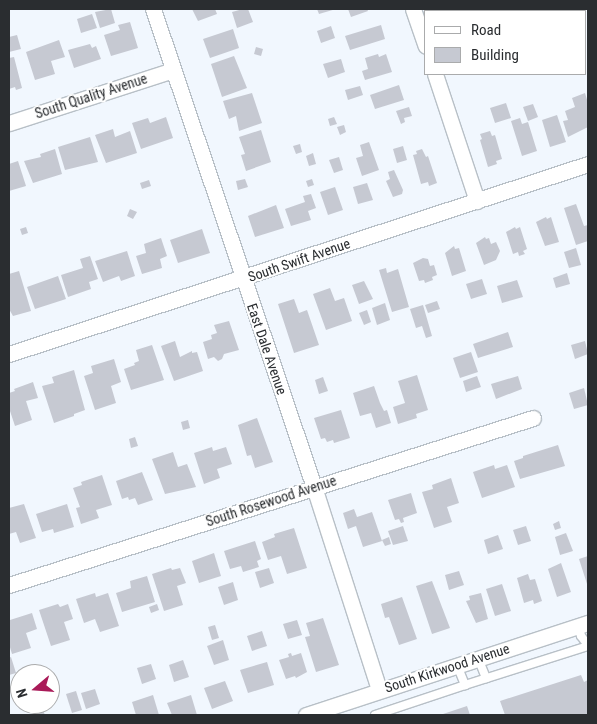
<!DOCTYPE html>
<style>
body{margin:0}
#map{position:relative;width:597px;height:724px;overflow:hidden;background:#f1f7fe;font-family:"Roboto Condensed",sans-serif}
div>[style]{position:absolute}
.building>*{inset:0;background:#c6c9d2}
.roads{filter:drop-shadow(1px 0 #b8c0c7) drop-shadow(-1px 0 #b8c0c7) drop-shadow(0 1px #b8c0c7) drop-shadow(0 -1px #b8c0c7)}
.lane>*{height:8px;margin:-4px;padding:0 4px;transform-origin:4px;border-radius:4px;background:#fff}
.street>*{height:15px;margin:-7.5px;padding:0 7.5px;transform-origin:7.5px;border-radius:7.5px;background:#fff}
span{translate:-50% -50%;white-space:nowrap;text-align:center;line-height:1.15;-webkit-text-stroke:4px #fff;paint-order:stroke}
.street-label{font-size:14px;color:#2a2d30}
.frame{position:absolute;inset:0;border:10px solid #2a2d30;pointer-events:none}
.legend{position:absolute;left:424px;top:10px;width:162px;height:65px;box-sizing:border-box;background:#fff;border:1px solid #aaabac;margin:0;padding:6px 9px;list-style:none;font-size:15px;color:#2a2d30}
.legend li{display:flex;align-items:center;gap:10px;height:25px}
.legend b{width:25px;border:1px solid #aaabac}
.north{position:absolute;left:10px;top:664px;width:50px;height:50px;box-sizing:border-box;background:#fff;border:1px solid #aaabac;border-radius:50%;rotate:252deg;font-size:14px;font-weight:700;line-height:20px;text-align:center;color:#2a2d30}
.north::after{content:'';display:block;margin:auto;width:18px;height:22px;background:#a91a58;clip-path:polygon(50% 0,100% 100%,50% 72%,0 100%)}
</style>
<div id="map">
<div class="building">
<div style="clip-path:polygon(111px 9px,115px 23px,100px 28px,95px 12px)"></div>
<div style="clip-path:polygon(192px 9px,215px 9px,217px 14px,198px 21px)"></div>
<div style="clip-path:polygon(243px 9px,248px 9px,253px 22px,237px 28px,232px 12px)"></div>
<div style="clip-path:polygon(317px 9px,336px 9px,319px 14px)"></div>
<div style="clip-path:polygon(348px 9px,367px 9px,368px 11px,351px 17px)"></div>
<div style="clip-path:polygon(448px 9px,466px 9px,467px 11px,449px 11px)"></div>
<div style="clip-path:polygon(92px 14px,97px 28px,81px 33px,77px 19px)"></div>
<div style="clip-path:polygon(130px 22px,138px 48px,111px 56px,104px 35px,120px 30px,118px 25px)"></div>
<div style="clip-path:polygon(381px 25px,385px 39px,350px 50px,345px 36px)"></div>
<div style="clip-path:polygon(331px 26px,335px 38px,321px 43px,317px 31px)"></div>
<div style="clip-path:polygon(233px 29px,239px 48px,210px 58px,203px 39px)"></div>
<div style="clip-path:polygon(17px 35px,21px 49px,9px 52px,9px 37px)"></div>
<div style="clip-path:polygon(59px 40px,65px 57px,51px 61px,55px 74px,35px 80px,26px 52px)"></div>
<div style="clip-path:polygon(90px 44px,92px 48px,96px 46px,101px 59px,74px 68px,68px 50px)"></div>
<div style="clip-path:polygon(256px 47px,263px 49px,261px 56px,254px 54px)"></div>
<div style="clip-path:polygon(378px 54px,379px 57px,386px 54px,392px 72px,365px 80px,362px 71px,368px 69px,365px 58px)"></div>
<div style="clip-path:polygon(234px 56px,247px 88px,222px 97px,211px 64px)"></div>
<div style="clip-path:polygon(14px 57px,22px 88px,16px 90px,15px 87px,9px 89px,9px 58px)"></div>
<div style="clip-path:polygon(341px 59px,345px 72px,328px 78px,323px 64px)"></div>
<div style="clip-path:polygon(399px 85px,404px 100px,375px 109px,370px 95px)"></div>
<div style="clip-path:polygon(360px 86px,363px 95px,348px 100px,345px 90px)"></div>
<div style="clip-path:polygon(252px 93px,262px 123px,239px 131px,236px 116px,229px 119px,223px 101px)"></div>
<div style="clip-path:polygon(585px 93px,588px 103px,588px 127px,568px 137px,563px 121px,568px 120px,565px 111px,575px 107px,572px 98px)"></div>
<div style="clip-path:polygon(506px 103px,511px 118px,495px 123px,490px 108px)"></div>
<div style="clip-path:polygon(533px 104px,538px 117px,528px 121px,523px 107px)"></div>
<div style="clip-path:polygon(409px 107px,412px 116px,404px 118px,405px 122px,401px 124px,396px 111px)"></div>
<div style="clip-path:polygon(557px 115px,566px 142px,550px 147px,542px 120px)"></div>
<div style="clip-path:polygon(166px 117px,173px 138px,141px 149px,132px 123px,148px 118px,150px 123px)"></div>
<div style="clip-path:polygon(334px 117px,337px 124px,330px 126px,328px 119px)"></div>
<div style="clip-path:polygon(520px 118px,522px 124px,528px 122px,537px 151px,522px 156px,511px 121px)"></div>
<div style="clip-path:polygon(344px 125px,346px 132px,340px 135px,337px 127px)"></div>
<div style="clip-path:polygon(113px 129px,115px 137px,130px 131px,137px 153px,106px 163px,95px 135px)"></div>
<div style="clip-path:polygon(261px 130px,271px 162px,246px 171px,241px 155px,245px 154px,239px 137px)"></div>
<div style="clip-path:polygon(490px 131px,492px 136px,495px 135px,502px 159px,496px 161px,497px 164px,488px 167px,480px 140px,482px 139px,480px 134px)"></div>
<div style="clip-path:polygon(90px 137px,98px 162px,65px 170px,58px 147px)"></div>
<div style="clip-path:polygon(369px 142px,379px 170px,362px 176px,356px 158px,363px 156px,360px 145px)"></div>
<div style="clip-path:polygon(300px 144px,302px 152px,296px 154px,293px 146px)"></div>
<div style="clip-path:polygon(403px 146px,407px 160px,397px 163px,393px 149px)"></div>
<div style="clip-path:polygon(55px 149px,62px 174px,33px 183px,24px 161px,41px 157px,40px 154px)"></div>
<div style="clip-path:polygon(422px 149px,426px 157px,428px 156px,437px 183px,429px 186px,428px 182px,421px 184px,413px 155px,417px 154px,416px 151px)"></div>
<div style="clip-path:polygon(313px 153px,316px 164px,309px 166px,306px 156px)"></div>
<div style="clip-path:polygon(339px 157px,343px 170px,334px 173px,329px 160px)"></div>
<div style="clip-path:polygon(18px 161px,26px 186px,9px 191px,9px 164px)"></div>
<div style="clip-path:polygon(394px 170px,403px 190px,402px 194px,393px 197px,386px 181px,390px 179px,388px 172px)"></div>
<div style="clip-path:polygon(245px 179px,248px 187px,238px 190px,236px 181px)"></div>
<div style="clip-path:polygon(312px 179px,314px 185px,308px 187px,306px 181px)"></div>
<div style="clip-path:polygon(149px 180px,151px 186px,142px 189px,140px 183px)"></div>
<div style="clip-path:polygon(367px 183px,373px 200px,358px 204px,353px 187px)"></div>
<div style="clip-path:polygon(335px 187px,343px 210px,328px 215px,320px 192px)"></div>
<div style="clip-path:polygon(311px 194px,316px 208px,308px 211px,311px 220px,291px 226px,285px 209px,305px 202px,303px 196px)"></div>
<div style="clip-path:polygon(576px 204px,584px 226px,588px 225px,588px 241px,576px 245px,564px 208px)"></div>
<div style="clip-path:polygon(276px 205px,284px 228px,255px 237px,248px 216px)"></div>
<div style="clip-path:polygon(130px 209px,137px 212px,133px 219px,127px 216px)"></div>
<div style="clip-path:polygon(546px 217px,547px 219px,551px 217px,559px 242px,545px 246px,536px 222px)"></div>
<div style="clip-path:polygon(26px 227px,28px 233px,22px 235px,20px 229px)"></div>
<div style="clip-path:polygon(515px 227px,516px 229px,520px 227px,527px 249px,523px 251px,525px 254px,519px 256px,518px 252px,513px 254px,506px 232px)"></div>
<div style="clip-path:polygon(202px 229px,210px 253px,178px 263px,170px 240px)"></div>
<div style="clip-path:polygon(485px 237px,486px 239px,489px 238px,491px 244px,496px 242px,500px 251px,496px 260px,484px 265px,476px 243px)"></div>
<div style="clip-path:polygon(161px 238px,167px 256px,160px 259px,162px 268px,142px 274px,136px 256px,146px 253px,144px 244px)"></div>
<div style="clip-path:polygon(454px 246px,455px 249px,459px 248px,466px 271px,452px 276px,445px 253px)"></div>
<div style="clip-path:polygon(576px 248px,581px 265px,569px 268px,564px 252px)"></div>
<div style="clip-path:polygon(127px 251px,135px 276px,121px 281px,119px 276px,103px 282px,95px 261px)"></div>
<div style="clip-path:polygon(90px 256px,98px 279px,89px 282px,91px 289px,68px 297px,61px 275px,83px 268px,80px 259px)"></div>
<div style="clip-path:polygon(423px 258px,428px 259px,430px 266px,434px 265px,437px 275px,432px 277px,433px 280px,425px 283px,424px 280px,419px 281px,413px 263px)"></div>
<div style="clip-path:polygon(386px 268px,387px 273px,398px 269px,409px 307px,392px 312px,379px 270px)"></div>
<div style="clip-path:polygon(19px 271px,31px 311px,13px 316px,9px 309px,9px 274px)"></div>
<div style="clip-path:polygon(567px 273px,570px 284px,556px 288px,553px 278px)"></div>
<div style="clip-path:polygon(58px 276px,66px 299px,35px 309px,27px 287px)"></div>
<div style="clip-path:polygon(482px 279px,487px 294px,471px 299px,466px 284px)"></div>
<div style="clip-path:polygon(517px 280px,523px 297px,502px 303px,497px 286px)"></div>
<div style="clip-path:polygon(364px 281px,373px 299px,359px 304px,352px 285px)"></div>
<div style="clip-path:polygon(330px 288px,335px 301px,344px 298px,352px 321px,326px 330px,313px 294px)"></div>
<div style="clip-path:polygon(294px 299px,299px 313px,307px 310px,319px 345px,294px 353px,278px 304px)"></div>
<div style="clip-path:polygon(437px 301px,440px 309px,428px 313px,425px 305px)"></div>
<div style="clip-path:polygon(385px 303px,390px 320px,377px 325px,372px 308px)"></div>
<div style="clip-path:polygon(423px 305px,432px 336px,426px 338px,422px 326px,416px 328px,410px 309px)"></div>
<div style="clip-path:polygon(367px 310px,371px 322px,364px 325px,359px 313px)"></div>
<div style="clip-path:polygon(229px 321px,239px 350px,224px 354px,222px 359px,218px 361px,214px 357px,208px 359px,203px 342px,212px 339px,211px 335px,217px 333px,214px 325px)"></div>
<div style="clip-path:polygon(508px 332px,513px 347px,478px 358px,473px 344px)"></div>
<div style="clip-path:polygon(175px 341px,180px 357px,192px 351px,192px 353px,197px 352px,203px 371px,174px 381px,161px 346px)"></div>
<div style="clip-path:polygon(585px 341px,588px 354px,575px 359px,571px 345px)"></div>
<div style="clip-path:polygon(152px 345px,164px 380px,131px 390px,124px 369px,135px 365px,134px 363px,139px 361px,136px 350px)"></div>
<div style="clip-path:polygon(471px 352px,478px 372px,460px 378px,453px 358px)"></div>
<div style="clip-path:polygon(114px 359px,121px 382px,111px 386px,116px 403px,95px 410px,84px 376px,93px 373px,91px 366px)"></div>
<div style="clip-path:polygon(74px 370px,85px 410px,74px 414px,74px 416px,54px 423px,42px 386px,54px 383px,52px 377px)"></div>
<div style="clip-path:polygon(417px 375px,428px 410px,416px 414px,417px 418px,398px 424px,393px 407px,405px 403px,398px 381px)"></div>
<div style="clip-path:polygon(477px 376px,481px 387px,466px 392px,463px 381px)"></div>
<div style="clip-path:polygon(518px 376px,522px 389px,496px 399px,491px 384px)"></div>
<div style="clip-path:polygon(323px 377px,328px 391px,319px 394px,315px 380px)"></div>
<div style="clip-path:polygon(33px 382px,38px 398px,26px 401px,32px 420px,15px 426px,9px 408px,9px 393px,15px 391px,14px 389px)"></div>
<div style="clip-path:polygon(374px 386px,380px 403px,384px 411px,387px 410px,391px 423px,376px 428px,371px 413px,360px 416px,353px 393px)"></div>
<div style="clip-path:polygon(584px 388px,588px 405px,574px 409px,569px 393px)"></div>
<div style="clip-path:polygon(341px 410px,350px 438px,334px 443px,333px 440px,327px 442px,325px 438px,321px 439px,314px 418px)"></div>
<div style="clip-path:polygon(257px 418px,273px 462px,255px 468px,251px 455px,247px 456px,238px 425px)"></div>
<div style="clip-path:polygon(188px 420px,190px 428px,183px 430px,181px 422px)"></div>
<div style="clip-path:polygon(135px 437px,138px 446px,131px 448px,129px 439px)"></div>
<div style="clip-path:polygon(558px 445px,565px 466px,520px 479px,514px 461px,523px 458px,523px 456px)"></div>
<div style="clip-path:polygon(212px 447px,213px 451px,226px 447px,232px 464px,217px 469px,220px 478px,204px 484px,194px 453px)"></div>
<div style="clip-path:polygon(173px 452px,178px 467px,187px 464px,196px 487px,165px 494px,152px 459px)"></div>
<div style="clip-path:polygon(494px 465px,495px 469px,507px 465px,515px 487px,482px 498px,473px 472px)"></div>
<div style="clip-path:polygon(142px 472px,153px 500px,138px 505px,135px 498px,129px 500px,128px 497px,122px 499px,116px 481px)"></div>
<div style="clip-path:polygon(102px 475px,112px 505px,96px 510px,99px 518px,81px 524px,76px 508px,80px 507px,73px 488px,82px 485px,81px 482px)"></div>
<div style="clip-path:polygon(451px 478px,459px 503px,447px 507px,452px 522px,434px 528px,422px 492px,433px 489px,432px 485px)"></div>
<div style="clip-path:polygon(411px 493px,417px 513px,403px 518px,404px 522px,401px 523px,399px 519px,395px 520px,388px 500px)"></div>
<div style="clip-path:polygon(24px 504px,36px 538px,20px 543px,16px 532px,9px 534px,9px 508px)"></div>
<div style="clip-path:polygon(67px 504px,74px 527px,54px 533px,53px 529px,42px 532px,36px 514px)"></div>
<div style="clip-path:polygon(354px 509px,357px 517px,372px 512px,382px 541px,363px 547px,356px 526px,348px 529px,343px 513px)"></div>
<div style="clip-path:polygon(559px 521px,561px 528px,555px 530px,553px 524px)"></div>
<div style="clip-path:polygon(403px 526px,408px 541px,393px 545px,388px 531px)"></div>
<div style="clip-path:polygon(526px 526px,531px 541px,518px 545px,513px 530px)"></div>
<div style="clip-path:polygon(294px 528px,307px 568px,287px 574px,281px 556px,268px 560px,262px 542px,275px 537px,274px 534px)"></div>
<div style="clip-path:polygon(566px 533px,573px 551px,560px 555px,555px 537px)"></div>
<div style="clip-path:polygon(498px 535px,503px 549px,488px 554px,484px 540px)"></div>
<div style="clip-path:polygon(389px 537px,391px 544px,385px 546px,382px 540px)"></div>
<div style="clip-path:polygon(255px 541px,261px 559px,257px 561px,259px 567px,243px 572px,241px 566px,230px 569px,224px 551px)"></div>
<div style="clip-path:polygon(214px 553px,221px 576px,199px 583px,192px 561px)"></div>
<div style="clip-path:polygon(588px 556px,588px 587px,579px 559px)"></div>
<div style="clip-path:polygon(561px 563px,571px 592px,557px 597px,548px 569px)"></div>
<div style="clip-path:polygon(171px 568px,172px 570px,180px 568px,186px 583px,177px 586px,183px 605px,164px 611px,152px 574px)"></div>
<div style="clip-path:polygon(269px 568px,274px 583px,260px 588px,255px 572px)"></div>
<div style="clip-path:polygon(459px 571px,464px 585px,449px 590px,445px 575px)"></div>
<div style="clip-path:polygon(528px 574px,530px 580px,535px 579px,542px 601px,534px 604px,533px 600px,524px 603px,517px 578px)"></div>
<div style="clip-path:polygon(147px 576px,155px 602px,122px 612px,116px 593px,131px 588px,130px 581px)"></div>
<div style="clip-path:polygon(432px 581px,450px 628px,432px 634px,416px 586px)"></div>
<div style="clip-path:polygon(233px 582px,238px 600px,224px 605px,218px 587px)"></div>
<div style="clip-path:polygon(502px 584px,511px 611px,495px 616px,486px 589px)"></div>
<div style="clip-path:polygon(95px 593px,96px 597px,108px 593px,119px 626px,100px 632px,95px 619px,84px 623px,76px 599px)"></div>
<div style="clip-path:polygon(481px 593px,488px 619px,476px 623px,466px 601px,470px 600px,469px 596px)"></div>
<div style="clip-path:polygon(402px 597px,417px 639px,399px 645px,389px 617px,385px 618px,381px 604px)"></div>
<div style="clip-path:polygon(58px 604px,60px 607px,68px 604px,73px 619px,64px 622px,70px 640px,51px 646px,39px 610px)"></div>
<div style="clip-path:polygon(157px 604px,159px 610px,151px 613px,149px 607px)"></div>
<div style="clip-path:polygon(32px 613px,37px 629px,26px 633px,31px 648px,12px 654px,9px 644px,10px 620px)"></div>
<div style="clip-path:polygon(323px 618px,339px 665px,316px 672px,305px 637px,310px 636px,306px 623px)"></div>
<div style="clip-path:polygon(297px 620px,302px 635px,288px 639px,283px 624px)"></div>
<div style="clip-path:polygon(215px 625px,219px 638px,212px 640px,208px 627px)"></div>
<div style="clip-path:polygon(262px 631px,267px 646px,252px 651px,247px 636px)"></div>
<div style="clip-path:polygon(223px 640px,229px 660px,214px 665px,207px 646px)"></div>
<div style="clip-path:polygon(291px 653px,292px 656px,301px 653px,307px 672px,296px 678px,295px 676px,286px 679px,279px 660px,289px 657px,288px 654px)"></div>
<div style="clip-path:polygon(11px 657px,16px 673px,9px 675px,9px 658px)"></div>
<div style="clip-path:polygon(183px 660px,189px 677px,174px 682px,169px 665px)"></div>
<div style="clip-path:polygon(267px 662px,274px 685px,248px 693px,240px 670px)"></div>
<div style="clip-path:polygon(151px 664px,156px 679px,142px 684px,137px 668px)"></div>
<div style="clip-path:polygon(581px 675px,584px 682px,588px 680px,588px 715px,505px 715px,500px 701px)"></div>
<div style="clip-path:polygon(225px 681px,233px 701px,212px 709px,204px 688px)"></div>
<div style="clip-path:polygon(95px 689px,100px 704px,86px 709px,81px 693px)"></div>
<div style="clip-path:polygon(76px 691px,82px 710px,72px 713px,66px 694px)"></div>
<div style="clip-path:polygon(153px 695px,159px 715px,136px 715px,132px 702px)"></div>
<div style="clip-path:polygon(191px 695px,197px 715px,172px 715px,167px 703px)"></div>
<div style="clip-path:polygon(32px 704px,40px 704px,45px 715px,33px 715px)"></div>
<div style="clip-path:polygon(467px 706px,470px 715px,440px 715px)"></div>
</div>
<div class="roads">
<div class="lane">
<div style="left:579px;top:626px;width:10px;rotate:79deg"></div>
<div style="left:581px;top:636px;width:11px;rotate:52deg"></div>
<div style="left:478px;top:658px;width:22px;rotate:68deg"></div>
<div style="left:457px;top:665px;width:22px;rotate:68deg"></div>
<div style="left:465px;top:685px;width:129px;rotate:-17.6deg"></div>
<div style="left:375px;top:715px;width:95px;rotate:-18.4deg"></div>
</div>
<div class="street">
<div style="left:153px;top:9px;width:504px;rotate:71.39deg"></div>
<div style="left:314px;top:487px;width:213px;rotate:72.2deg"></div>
<div style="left:413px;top:9px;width:39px;rotate:71deg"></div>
<div style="left:435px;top:74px;width:134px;rotate:71.7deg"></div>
<div style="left:9px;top:123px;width:172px;rotate:-17.9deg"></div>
<div style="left:9px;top:354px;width:609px;rotate:-18.17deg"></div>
<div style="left:9px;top:585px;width:550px;rotate:-17.68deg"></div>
<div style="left:306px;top:715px;width:297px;rotate:-18.1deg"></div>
</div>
</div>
<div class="street-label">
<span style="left:91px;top:96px;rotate:-18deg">South Quality Avenue</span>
<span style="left:299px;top:260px;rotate:-19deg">South Swift Avenue</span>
<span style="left:267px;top:349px;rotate:71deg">East Dale Avenue</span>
<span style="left:271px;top:501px;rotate:-18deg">South Rosewood Avenue</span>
<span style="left:447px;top:668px;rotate:-18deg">South Kirkwood Avenue</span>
</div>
<div class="frame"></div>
<ul class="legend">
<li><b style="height:6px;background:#fff"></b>Road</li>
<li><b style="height:14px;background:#c6c9d2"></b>Building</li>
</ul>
<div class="north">N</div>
</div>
